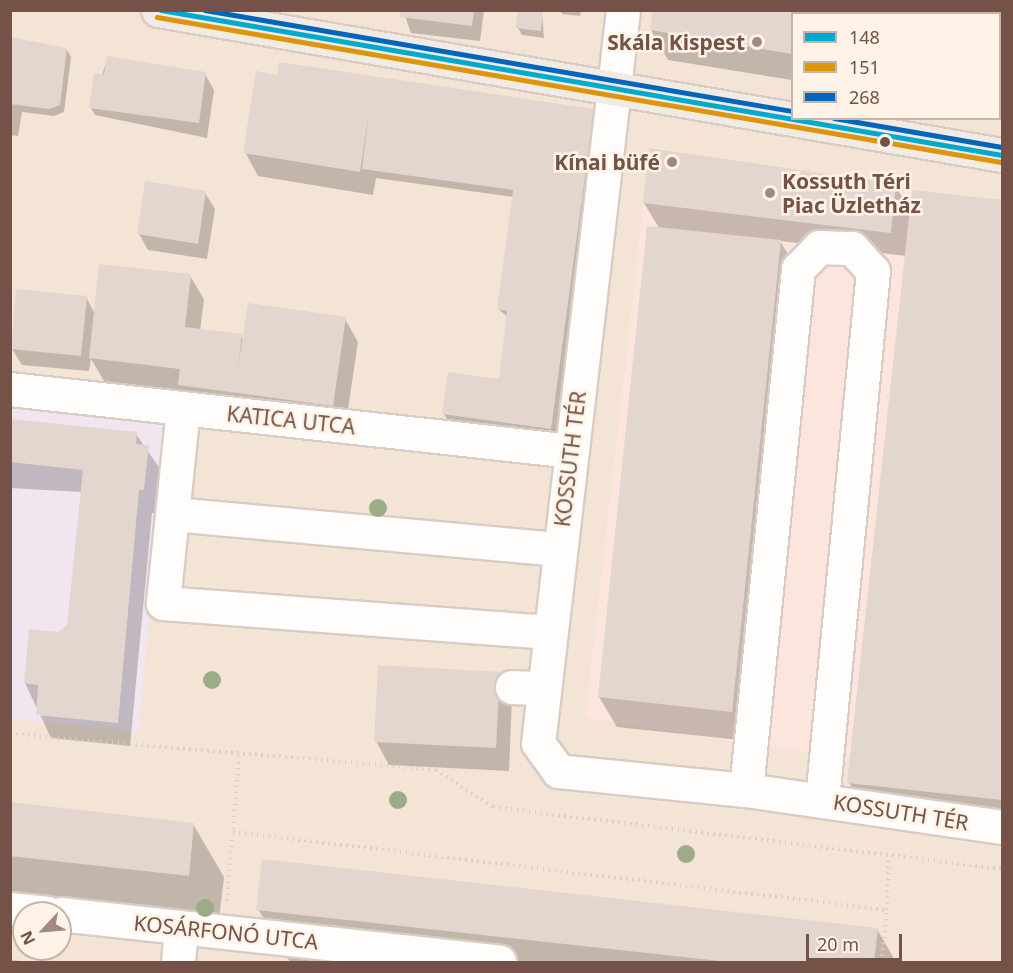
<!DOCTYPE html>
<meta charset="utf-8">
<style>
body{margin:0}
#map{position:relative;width:1013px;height:973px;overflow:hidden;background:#f7efe6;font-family:"Noto Sans",sans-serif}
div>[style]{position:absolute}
.residential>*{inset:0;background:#f3e4d6}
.commercial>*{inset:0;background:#fbe5dc}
.education>*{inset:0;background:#f1e5f0}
.shadow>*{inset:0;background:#0003}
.building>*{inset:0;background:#e3d6ce}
.path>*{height:4px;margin-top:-2px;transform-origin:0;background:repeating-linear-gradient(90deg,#d9cfcb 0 1.5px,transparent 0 6px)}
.roads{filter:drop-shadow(2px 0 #d8ccc5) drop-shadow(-2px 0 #d8ccc5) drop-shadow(0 2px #d8ccc5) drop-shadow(0 -2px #d8ccc5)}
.minor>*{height:33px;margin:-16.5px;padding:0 16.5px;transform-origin:16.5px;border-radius:16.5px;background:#fefdfb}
.major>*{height:33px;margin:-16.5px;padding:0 16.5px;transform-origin:16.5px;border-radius:16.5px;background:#f2ebe3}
.bus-1>*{height:4.5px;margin:-2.25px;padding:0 2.25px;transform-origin:2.25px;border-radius:2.25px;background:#00a9ce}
.bus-2>*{height:4.5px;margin:-2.25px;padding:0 2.25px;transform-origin:2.25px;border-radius:2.25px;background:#dd950e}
.bus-3>*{height:4.5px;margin:-2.25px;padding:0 2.25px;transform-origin:2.25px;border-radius:2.25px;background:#0065bd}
.trees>*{width:18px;height:18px;margin:-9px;border-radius:50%;background:#9cac88}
.dots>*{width:16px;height:16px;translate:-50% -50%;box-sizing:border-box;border:3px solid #fff3e7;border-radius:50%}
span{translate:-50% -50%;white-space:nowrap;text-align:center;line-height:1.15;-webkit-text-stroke:5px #fff3e7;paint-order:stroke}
.poi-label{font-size:21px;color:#745247;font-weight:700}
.right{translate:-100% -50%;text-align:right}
.left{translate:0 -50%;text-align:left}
.street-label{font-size:21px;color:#745247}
.frame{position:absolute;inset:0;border:12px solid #745247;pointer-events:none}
.legend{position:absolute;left:791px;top:12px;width:210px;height:108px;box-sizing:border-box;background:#fff3e7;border:2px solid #c7b3a7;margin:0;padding:8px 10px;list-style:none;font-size:18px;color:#745247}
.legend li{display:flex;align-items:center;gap:12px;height:30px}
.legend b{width:30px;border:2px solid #c7b3a7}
.north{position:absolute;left:12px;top:901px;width:60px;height:60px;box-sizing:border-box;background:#fff3e7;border:2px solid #c7b3a7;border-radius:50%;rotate:244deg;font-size:16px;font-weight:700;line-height:24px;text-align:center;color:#745247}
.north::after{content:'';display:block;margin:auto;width:21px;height:27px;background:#a2897f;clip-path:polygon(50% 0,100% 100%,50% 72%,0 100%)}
.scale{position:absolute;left:806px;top:934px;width:96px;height:27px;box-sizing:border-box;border:3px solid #745247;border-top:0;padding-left:8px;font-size:18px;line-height:21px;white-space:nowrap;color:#745247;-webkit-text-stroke:4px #fff3e7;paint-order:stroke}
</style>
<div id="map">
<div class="residential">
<div style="clip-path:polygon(evenodd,11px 11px,1002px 11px,1002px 962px,11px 962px,11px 11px,792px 14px,1000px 14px,1000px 118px,792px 118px,792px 14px,11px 11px,24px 913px,60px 913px,60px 949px,24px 949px,24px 913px)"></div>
</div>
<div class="commercial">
<div style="clip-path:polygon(649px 153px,1002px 204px,1002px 783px,585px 718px)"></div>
</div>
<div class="education">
<div style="clip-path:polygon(10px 408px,167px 423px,139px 731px,11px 719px)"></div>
</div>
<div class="shadow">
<div style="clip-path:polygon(403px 10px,484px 10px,480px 41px,411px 33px)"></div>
<div style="clip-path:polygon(560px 10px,581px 10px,580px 16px,562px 14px)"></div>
<div style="clip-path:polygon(654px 10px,993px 10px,792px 14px,792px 80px,668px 60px,651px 30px)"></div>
<div style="clip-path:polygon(542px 12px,544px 38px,522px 35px,518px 28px)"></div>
<div style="clip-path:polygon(10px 42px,67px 50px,71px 57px,64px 112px,54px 116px,22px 112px,18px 136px,10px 135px)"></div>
<div style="clip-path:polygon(108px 57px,205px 74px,214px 90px,207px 138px,95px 115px,91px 108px)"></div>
<div style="clip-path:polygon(257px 73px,593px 110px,597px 118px,566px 351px,575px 367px,564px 452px,457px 437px,444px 414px,500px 381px,508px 317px,498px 309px,514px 197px,376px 178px,373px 195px,258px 176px,245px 152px)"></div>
<div style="clip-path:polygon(895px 185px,911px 212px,913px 192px,1002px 202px,1002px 827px,866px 812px,849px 782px,906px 256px,780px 241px,798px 271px,749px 741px,617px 727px,599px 697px,659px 228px,644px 203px)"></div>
<div style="clip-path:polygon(205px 193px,215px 209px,207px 259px,148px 250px,139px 234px)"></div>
<div style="clip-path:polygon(190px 276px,204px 299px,200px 331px,241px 336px,244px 341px,345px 319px,358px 342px,345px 429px,189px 400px,184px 391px,104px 381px,91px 359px,89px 371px,22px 365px,12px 349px,86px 297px,95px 314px)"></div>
<div style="clip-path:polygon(10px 421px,136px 434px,161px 470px,157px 513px,152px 513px,130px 746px,51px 738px,25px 683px,68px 626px,82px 492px,10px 488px)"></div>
<div style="clip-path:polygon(499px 674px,512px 697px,509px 771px,389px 765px,376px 741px)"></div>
<div style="clip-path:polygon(10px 804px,193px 824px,224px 877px,218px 928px,10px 905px)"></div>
<div style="clip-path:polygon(258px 909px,877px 929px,896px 962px,290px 962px)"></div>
<div style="clip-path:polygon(10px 960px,34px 962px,10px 962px)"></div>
</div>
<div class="building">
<div style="clip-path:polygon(401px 10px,474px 10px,472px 26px,400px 17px)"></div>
<div style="clip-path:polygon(518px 10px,543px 10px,541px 31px,516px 28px)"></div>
<div style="clip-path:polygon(653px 10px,949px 10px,792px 14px,792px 54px,650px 30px)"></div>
<div style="clip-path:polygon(10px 37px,67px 48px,60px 105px,49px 109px,10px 104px)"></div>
<div style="clip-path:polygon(107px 56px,206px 72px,199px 123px,89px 108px,94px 73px,104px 74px)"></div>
<div style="clip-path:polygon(279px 62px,594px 109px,551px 429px,442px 414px,448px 372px,499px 379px,507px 311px,497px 309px,513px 190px,362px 169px,369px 113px,360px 172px,243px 153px,256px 71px,277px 75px)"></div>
<div style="clip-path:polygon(649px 148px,896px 184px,891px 233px,643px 203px)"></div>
<div style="clip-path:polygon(145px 181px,206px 191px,198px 244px,137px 234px)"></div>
<div style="clip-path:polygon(912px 190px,1002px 200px,1002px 800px,847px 783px)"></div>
<div style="clip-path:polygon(647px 226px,781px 240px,732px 712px,598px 697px)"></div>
<div style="clip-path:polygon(99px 264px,191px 274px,185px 327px,242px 334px,238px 368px,248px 303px,346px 317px,333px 406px,178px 385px,180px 369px,89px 358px)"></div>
<div style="clip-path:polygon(16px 289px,87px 296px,81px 356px,11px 349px)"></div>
<div style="clip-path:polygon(10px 419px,137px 432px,136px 444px,149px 445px,144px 490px,139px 490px,118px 723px,36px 715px,38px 685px,24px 683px,29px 629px,58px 632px,67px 625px,83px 470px,10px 462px)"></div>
<div style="clip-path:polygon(378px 665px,500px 672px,496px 748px,374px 742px)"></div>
<div style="clip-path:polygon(10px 802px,194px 823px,189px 876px,10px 856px)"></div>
<div style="clip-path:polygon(262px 859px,878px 928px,874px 962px,729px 962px,256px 910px)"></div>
</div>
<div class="path">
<div style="left:10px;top:734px;width:428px;rotate:4.8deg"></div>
<div style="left:436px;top:770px;width:68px;rotate:33deg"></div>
<div style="left:493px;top:807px;width:513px;rotate:6.94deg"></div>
<div style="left:233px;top:832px;width:659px;rotate:6.8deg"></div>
<div style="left:887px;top:910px;width:54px;rotate:-87.9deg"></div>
<div style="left:227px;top:901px;width:145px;rotate:-85.3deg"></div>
<div style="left:882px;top:962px;width:52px;rotate:-84.5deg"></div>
</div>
<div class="roads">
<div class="minor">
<div style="left:623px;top:10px;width:738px;rotate:96.61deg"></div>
<div style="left:538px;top:743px;width:34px;rotate:54deg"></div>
<div style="left:558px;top:771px;width:189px;rotate:5.8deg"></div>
<div style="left:746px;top:790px;width:259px;rotate:8.2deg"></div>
<div style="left:10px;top:389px;width:565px;rotate:6.3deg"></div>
<div style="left:183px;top:408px;width:196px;rotate:95.9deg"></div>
<div style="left:163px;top:603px;width:387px;rotate:4.3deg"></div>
<div style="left:173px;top:514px;width:388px;rotate:5.2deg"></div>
<div style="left:512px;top:687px;width:32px;rotate:2deg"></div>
<div style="left:746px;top:790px;width:524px;rotate:-84.3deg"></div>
<div style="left:798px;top:269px;width:30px;rotate:-46deg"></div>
<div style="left:819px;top:247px;width:33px;rotate:2deg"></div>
<div style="left:852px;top:248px;width:31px;rotate:48deg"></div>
<div style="left:873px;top:271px;width:531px;rotate:95.51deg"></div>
<div style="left:10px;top:909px;width:38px;rotate:6deg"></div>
<div style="left:60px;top:914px;width:442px;rotate:6.2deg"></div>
<div style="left:178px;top:962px;width:34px;rotate:-85deg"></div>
</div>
<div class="major">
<div style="left:158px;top:10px;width:856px;rotate:9.75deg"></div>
</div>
</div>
<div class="bus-1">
<div style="left:161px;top:10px;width:853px;rotate:9.78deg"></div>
</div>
<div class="bus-2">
<div style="left:157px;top:17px;width:856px;rotate:9.75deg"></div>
</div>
<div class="bus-3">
<div style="left:205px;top:10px;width:596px;rotate:9.76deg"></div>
<div style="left:834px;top:118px;width:170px;rotate:9.8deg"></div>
</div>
<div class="trees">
<div style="left:378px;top:508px"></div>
<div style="left:212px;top:680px"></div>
<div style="left:398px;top:800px"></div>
<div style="left:686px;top:854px"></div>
<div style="left:205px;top:908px"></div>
</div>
<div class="dots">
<div style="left:757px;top:42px;background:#a2897f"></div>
<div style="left:885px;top:142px;background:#745247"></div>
<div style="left:672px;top:162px;background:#a2897f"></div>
<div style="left:770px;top:193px;background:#a2897f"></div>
</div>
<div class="poi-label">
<span class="right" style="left:745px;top:42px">Skála Kispest</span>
<span class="right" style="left:660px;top:162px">Kínai büfé</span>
<span class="left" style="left:782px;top:193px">Kossuth Téri<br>Piac Üzletház</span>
</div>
<div class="street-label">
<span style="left:291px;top:420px;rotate:6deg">KATICA UTCA</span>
<span style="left:570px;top:459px;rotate:-83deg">KOSSUTH TÉR</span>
<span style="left:901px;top:812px;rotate:9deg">KOSSUTH TÉR</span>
<span style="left:226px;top:932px;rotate:6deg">KOSÁRFONÓ UTCA</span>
</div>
<div class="frame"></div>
<ul class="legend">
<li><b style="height:8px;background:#00a9ce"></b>148</li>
<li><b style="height:8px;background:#dd950e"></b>151</li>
<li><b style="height:8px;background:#0065bd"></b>268</li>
</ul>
<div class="north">N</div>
<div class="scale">20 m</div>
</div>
